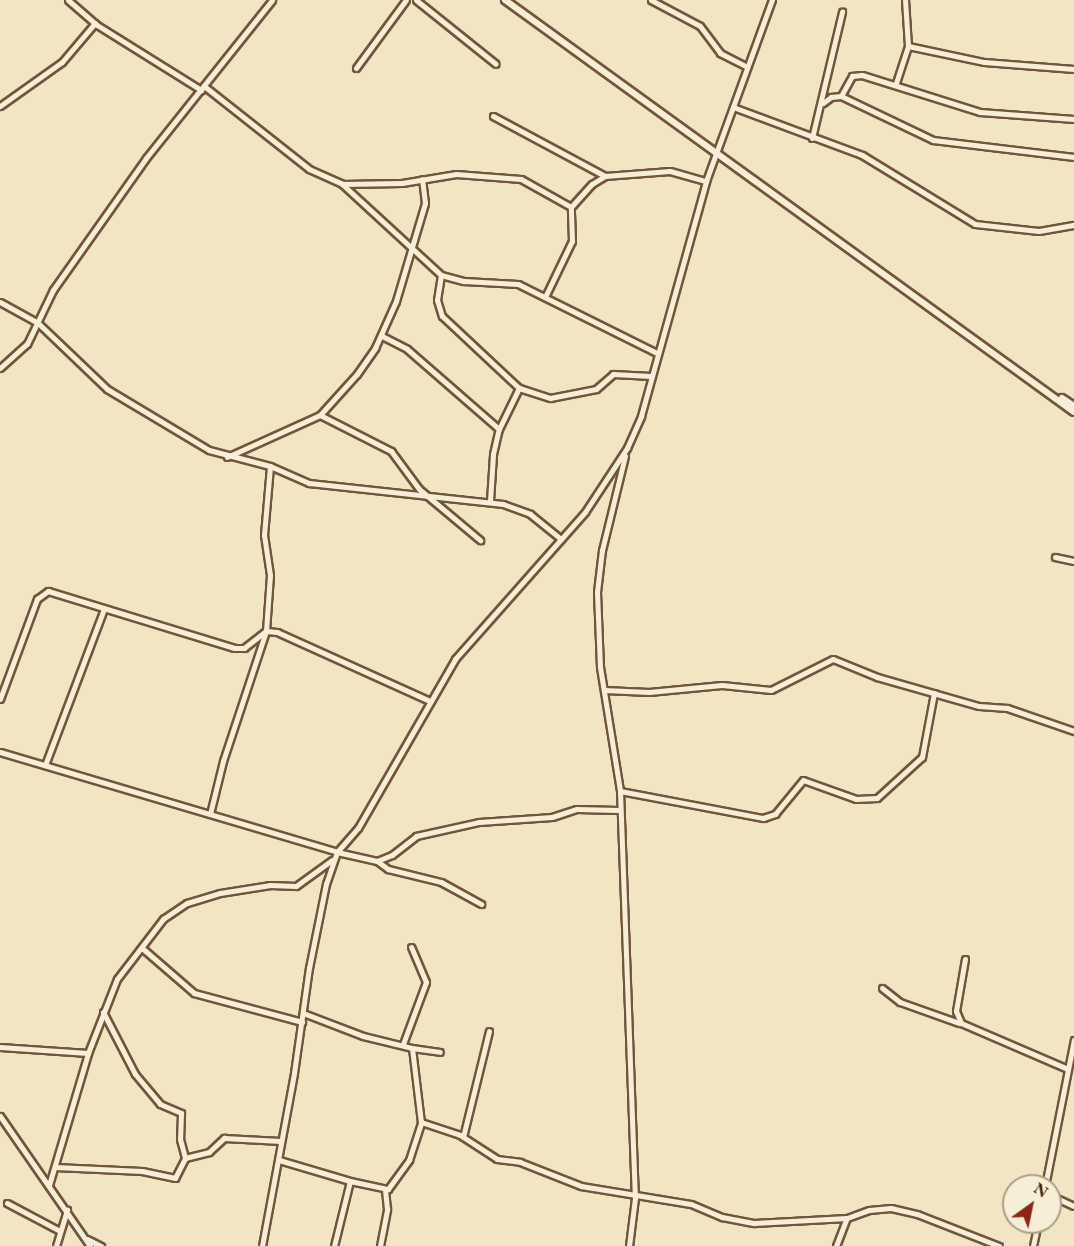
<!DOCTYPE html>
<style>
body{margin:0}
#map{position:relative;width:1074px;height:1246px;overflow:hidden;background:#f2e5c3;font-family:"EB Garamond",serif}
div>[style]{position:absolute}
.roads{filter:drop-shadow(2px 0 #70563a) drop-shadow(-2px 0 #70563a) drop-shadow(0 2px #70563a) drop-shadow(0 -2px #70563a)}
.minor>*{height:5px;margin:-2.5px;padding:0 2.5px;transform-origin:2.5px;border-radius:2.5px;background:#f7eed8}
.tertiary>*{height:6px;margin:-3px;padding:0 3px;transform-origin:3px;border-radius:3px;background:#f7eed8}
span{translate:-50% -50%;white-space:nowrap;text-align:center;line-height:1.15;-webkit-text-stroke:4.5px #f7eed8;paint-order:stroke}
.north{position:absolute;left:1002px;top:1174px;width:60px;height:60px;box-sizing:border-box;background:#f7eed8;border:2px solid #af9e87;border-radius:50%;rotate:33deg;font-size:16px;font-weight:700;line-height:24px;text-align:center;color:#44260d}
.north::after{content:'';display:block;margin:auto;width:21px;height:27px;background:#8f2418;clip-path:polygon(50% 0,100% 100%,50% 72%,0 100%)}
</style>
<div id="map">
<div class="roads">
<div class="minor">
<div style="left:68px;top:0;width:38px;rotate:41deg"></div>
<div style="left:97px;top:25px;width:123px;rotate:32deg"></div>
<div style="left:416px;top:0;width:102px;rotate:38.7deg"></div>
<div style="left:651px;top:0;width:55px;rotate:28deg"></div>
<div style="left:700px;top:26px;width:34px;rotate:53deg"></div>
<div style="left:720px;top:53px;width:30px;rotate:27deg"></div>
<div style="left:908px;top:46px;width:78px;rotate:11.9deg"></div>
<div style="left:984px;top:62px;width:90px;rotate:4.4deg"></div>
<div style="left:356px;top:68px;width:84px;rotate:-53.7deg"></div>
<div style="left:896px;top:83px;width:39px;rotate:-72deg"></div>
<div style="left:908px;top:46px;width:46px;rotate:-93.7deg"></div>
<div style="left:204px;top:86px;width:134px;rotate:38.3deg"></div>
<div style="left:309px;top:169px;width:36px;rotate:24deg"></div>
<div style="left:342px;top:184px;width:60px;rotate:-1deg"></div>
<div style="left:402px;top:183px;width:55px;rotate:-9.5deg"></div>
<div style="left:456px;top:174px;width:65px;rotate:4.4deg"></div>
<div style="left:521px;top:179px;width:57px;rotate:29.2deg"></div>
<div style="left:841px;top:96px;width:23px;rotate:-61deg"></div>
<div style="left:852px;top:76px;width:10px;rotate:-6deg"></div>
<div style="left:862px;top:75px;width:124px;rotate:17.4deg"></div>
<div style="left:980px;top:112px;width:94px;rotate:4.3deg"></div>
<div style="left:823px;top:103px;width:10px;rotate:-37deg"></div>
<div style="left:831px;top:97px;width:10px;rotate:-6deg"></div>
<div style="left:841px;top:96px;width:102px;rotate:25.6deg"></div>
<div style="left:933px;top:140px;width:142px;rotate:6.9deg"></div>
<div style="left:0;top:106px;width:76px;rotate:-35.4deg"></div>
<div style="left:62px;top:62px;width:51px;rotate:-49.8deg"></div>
<div style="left:733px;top:107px;width:138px;rotate:20.4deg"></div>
<div style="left:862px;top:155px;width:132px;rotate:31.4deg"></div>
<div style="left:975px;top:224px;width:64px;rotate:6.2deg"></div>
<div style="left:1039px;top:231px;width:36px;rotate:-10deg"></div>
<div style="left:493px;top:116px;width:127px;rotate:28.2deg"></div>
<div style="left:812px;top:138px;width:130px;rotate:-76.6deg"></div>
<div style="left:342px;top:184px;width:134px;rotate:42.6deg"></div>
<div style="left:441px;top:275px;width:24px;rotate:15deg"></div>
<div style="left:464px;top:281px;width:54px;rotate:3.2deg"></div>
<div style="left:518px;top:284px;width:155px;rotate:26.4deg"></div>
<div style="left:441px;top:275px;width:25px;rotate:99deg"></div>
<div style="left:437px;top:300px;width:17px;rotate:73deg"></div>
<div style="left:442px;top:316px;width:105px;rotate:43.1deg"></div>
<div style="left:519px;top:388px;width:33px;rotate:18deg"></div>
<div style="left:550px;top:398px;width:47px;rotate:-11.1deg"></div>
<div style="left:596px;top:389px;width:23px;rotate:-41deg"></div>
<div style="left:613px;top:374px;width:38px;rotate:3deg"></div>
<div style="left:545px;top:297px;width:62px;rotate:-64.3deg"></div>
<div style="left:572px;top:241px;width:34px;rotate:-92deg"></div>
<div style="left:571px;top:207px;width:31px;rotate:-48deg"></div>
<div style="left:592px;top:184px;width:15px;rotate:-32deg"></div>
<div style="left:605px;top:176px;width:65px;rotate:-4.4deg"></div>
<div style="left:670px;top:171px;width:37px;rotate:16deg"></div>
<div style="left:0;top:302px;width:43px;rotate:28.9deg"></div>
<div style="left:38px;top:323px;width:95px;rotate:43.7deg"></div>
<div style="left:107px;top:389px;width:119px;rotate:30.9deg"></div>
<div style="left:209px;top:450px;width:63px;rotate:14.7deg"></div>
<div style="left:270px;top:466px;width:43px;rotate:23.6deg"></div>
<div style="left:309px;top:483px;width:195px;rotate:6.2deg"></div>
<div style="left:503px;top:504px;width:29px;rotate:20deg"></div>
<div style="left:530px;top:514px;width:40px;rotate:39deg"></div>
<div style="left:382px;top:336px;width:28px;rotate:27deg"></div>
<div style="left:407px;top:349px;width:122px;rotate:41deg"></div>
<div style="left:0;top:368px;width:36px;rotate:-42deg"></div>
<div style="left:27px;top:344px;width:60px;rotate:-64.3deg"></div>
<div style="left:53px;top:290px;width:161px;rotate:-54.8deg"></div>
<div style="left:146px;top:158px;width:202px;rotate:-51.4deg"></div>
<div style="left:320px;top:415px;width:80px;rotate:26.9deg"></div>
<div style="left:391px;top:451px;width:47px;rotate:53.6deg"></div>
<div style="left:419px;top:489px;width:80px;rotate:39.9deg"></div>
<div style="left:625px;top:456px;width:97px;rotate:103.7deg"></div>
<div style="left:602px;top:550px;width:42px;rotate:96.8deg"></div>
<div style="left:597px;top:592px;width:75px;rotate:87.7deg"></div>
<div style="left:600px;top:667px;width:126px;rotate:80.8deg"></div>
<div style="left:620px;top:791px;width:407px;rotate:87.9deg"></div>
<div style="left:635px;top:1198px;width:48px;rotate:97.1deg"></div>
<div style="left:227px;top:457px;width:102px;rotate:-24.3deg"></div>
<div style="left:320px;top:415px;width:55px;rotate:-47.9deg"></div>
<div style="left:357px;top:374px;width:32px;rotate:-55deg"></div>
<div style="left:375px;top:348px;width:51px;rotate:-65.9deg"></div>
<div style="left:396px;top:301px;width:102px;rotate:-73.5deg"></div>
<div style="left:425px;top:203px;width:24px;rotate:-97deg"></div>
<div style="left:490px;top:501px;width:47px;rotate:-86.3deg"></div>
<div style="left:493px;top:454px;width:26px;rotate:-77deg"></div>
<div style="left:499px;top:429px;width:46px;rotate:-64deg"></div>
<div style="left:1055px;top:557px;width:19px;rotate:12deg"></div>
<div style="left:604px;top:690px;width:45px;rotate:2.5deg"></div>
<div style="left:649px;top:692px;width:73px;rotate:-5.5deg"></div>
<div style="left:722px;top:685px;width:49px;rotate:5.8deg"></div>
<div style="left:771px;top:690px;width:69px;rotate:-26.6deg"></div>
<div style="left:833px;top:659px;width:48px;rotate:22.2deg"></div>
<div style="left:877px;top:677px;width:106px;rotate:15.9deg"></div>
<div style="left:979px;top:706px;width:28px;rotate:4deg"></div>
<div style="left:1007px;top:708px;width:71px;rotate:18.9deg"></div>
<div style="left:0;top:699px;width:107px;rotate:-69.7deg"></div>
<div style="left:37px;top:599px;width:14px;rotate:-36deg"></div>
<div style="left:48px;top:591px;width:195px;rotate:17deg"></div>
<div style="left:234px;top:648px;width:10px"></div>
<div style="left:244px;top:648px;width:28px;rotate:-38deg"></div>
<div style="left:266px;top:631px;width:11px;rotate:5deg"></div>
<div style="left:277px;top:632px;width:168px;rotate:24.3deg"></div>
<div style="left:0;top:752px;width:352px;rotate:16.5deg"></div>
<div style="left:337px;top:852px;width:32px;rotate:-49deg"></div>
<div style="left:358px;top:828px;width:195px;rotate:-60.1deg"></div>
<div style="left:455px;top:659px;width:196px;rotate:-48.5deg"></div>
<div style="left:585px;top:512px;width:77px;rotate:-56.7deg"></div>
<div style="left:627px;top:448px;width:35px;rotate:-66deg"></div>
<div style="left:641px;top:416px;width:244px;rotate:-74.5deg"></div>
<div style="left:706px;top:181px;width:193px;rotate:-70deg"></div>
<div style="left:45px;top:765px;width:167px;rotate:-69.3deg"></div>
<div style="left:620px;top:791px;width:146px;rotate:10.7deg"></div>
<div style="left:763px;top:818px;width:13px;rotate:-18deg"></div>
<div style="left:775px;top:814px;width:44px;rotate:-50.5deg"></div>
<div style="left:803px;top:780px;width:56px;rotate:19.7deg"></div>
<div style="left:856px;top:799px;width:21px;rotate:-3deg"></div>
<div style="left:877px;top:798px;width:61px;rotate:-42.3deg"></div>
<div style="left:922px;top:757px;width:65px;rotate:-79.4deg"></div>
<div style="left:210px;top:814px;width:55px;rotate:-76.2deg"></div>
<div style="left:223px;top:761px;width:137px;rotate:-71.7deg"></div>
<div style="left:266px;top:631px;width:56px;rotate:-85.9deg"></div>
<div style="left:270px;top:575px;width:40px;rotate:-98.5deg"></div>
<div style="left:264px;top:535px;width:69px;rotate:-85deg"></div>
<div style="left:377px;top:861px;width:14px;rotate:36deg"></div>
<div style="left:388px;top:869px;width:55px;rotate:13.8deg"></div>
<div style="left:441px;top:882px;width:46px;rotate:28.8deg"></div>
<div style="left:142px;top:948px;width:69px;rotate:40.9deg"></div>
<div style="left:194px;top:993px;width:112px;rotate:15deg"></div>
<div style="left:965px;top:959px;width:53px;rotate:99.8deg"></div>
<div style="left:956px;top:1011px;width:13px;rotate:67deg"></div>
<div style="left:961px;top:1023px;width:116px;rotate:23.3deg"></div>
<div style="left:882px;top:988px;width:23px;rotate:38deg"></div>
<div style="left:900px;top:1002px;width:63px;rotate:19.6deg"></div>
<div style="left:103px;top:1012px;width:70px;rotate:62.7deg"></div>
<div style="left:135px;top:1074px;width:39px;rotate:50deg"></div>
<div style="left:160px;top:1104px;width:23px;rotate:23deg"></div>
<div style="left:181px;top:1113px;width:26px;rotate:92deg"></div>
<div style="left:180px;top:1139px;width:20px;rotate:75deg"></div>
<div style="left:303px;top:1013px;width:64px;rotate:21deg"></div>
<div style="left:363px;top:1036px;width:50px;rotate:13.8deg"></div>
<div style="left:412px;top:1048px;width:75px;rotate:83.1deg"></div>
<div style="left:421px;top:1122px;width:41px;rotate:18.4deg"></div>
<div style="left:460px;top:1135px;width:44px;rotate:33deg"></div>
<div style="left:497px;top:1159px;width:23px;rotate:7deg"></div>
<div style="left:520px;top:1162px;width:66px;rotate:21.5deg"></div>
<div style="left:581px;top:1186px;width:111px;rotate:9.3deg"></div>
<div style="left:691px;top:1204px;width:34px;rotate:23deg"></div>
<div style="left:722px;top:1217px;width:33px;rotate:11deg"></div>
<div style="left:754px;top:1223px;width:93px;rotate:-3.1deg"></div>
<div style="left:847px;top:1218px;width:23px;rotate:-20deg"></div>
<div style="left:869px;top:1210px;width:22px;rotate:-5deg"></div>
<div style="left:891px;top:1208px;width:27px;rotate:13deg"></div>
<div style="left:917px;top:1214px;width:88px;rotate:21.3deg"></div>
<div style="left:403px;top:1044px;width:66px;rotate:-69.6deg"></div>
<div style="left:426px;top:982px;width:38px;rotate:-113deg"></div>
<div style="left:0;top:1047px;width:88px;rotate:3.9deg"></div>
<div style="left:412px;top:1048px;width:28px;rotate:8deg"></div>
<div style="left:0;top:1116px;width:158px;rotate:55.3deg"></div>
<div style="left:463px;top:1137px;width:109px;rotate:-76.2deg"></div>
<div style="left:279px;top:1160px;width:74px;rotate:16.5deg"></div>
<div style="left:350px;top:1181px;width:67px;rotate:103.8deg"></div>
<div style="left:55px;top:1167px;width:87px;rotate:2.6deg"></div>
<div style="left:142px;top:1171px;width:34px;rotate:12deg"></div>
<div style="left:175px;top:1178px;width:22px;rotate:-63deg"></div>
<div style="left:185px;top:1158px;width:25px;rotate:-14deg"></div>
<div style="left:209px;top:1152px;width:21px;rotate:-43deg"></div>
<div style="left:224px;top:1138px;width:57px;rotate:3deg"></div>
<div style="left:350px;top:1181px;width:39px;rotate:12deg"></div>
<div style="left:388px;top:1189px;width:36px;rotate:-54deg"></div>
<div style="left:409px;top:1160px;width:40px;rotate:-72deg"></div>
<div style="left:49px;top:1185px;width:138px;rotate:-73.5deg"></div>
<div style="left:88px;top:1053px;width:79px;rotate:-68.6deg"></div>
<div style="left:117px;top:979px;width:76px;rotate:-52.5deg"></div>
<div style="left:163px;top:919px;width:29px;rotate:-34deg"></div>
<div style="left:187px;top:903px;width:34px;rotate:-17deg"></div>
<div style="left:220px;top:893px;width:51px;rotate:-9.1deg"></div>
<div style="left:270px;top:885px;width:26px;rotate:2deg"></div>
<div style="left:296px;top:886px;width:44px;rotate:-35.8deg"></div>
<div style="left:1045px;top:1186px;width:149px;rotate:-78.8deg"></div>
<div style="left:1050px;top:1195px;width:26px;rotate:25deg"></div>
<div style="left:7px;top:1203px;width:58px;rotate:27.9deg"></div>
<div style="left:87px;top:1239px;width:16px;rotate:27deg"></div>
<div style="left:56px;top:1246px;width:38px;rotate:-73deg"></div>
<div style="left:262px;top:1246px;width:176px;rotate:-79.5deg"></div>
<div style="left:294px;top:1073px;width:106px;rotate:-81.9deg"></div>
<div style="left:309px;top:968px;width:86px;rotate:-78.6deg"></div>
<div style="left:326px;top:884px;width:34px;rotate:-71deg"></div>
<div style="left:337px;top:852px;width:41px;rotate:12.7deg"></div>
<div style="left:377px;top:861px;width:16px;rotate:-22deg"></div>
<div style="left:392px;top:855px;width:31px;rotate:-38deg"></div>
<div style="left:416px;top:836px;width:65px;rotate:-12.5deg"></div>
<div style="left:479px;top:822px;width:73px;rotate:-3.9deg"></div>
<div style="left:552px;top:817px;width:26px;rotate:-18deg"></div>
<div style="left:577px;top:809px;width:41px;rotate:1.4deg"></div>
<div style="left:380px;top:1246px;width:38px;rotate:-79deg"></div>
<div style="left:387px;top:1209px;width:19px;rotate:-96deg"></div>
<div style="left:836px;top:1246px;width:30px;rotate:-69deg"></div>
<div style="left:1033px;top:1246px;width:25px;rotate:-78deg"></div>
</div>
<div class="tertiary">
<div style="left:505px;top:0;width:702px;rotate:35.91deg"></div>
<div style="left:1062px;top:398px;width:14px;rotate:34deg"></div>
</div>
</div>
<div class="north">N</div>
</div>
